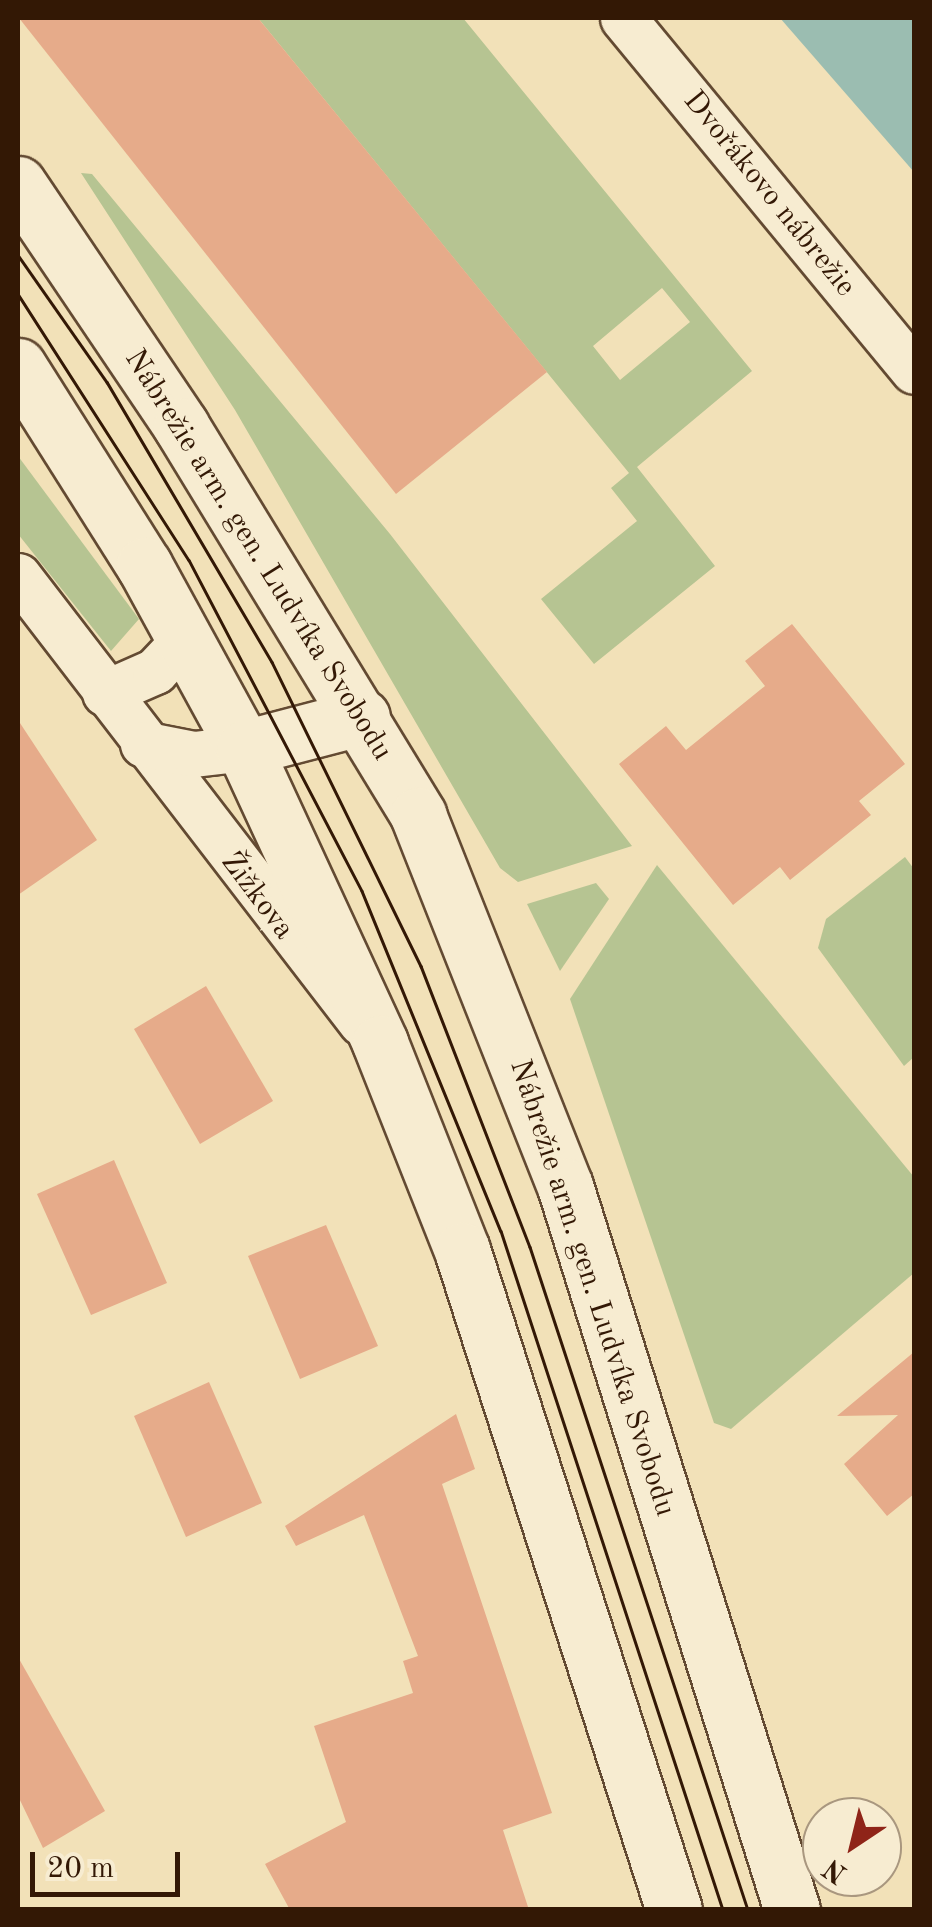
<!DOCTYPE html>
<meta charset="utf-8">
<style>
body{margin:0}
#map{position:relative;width:932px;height:1927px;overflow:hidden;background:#f2e1b8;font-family:"Old Standard TT",serif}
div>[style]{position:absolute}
.green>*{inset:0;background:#b6c492}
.water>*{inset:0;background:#9bbdb1}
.building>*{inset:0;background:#e6ab8a}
.roads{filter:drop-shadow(2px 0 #634a32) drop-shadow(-2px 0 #634a32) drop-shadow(0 2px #634a32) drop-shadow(0 -2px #634a32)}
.street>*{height:45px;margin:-22.5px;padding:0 22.5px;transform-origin:22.5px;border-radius:22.5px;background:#f7ecd1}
.secondary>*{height:55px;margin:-27.5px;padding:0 27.5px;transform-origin:27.5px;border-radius:27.5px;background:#f7ecd1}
.tram>*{height:2.5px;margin:-1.25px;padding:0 1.25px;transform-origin:1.25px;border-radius:1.25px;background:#331805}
span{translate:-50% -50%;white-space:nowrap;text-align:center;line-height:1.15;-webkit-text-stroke:10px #f7ecd1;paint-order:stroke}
.street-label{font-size:30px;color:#331805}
.frame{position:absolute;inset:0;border:20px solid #331805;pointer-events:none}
.north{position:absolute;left:802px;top:1797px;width:100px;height:100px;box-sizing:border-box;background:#f7ecd1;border:2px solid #a9977f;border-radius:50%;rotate:215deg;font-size:28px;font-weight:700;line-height:40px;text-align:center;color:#331805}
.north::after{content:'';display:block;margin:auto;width:35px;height:45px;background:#8f2418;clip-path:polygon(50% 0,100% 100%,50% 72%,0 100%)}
.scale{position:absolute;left:30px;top:1852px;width:150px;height:45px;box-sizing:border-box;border:5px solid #331805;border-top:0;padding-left:12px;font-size:30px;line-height:35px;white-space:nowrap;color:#331805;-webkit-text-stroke:8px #f7ecd1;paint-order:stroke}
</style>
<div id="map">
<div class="green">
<div style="clip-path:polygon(evenodd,258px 18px,463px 18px,752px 371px,637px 467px,715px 566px,594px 664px,541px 599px,637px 521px,611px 488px,629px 473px,258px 18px,662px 288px,690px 322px,620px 380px,593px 346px,662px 288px)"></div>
<div style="clip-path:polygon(81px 173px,92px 174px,390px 534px,632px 846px,518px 882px,500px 868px,235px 410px)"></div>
<div style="clip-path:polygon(18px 456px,139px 619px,111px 651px,18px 534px)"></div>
<div style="clip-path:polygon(905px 857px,914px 869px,914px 1057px,904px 1066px,818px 948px,826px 919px)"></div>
<div style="clip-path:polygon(657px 865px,914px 1177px,914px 1273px,731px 1429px,714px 1423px,570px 999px)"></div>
<div style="clip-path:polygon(596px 883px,609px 899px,560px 971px,527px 904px)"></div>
</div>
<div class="water">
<div style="clip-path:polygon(780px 18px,914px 18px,914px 172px)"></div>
</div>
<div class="building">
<div style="clip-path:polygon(19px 18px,258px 18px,547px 372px,396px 494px)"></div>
<div style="clip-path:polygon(792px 624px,905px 764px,859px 801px,871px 815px,790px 880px,780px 867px,733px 905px,619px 764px,666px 726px,686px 750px,765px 686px,745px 661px)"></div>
<div style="clip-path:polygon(18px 720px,97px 840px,18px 895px)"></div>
<div style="clip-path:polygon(206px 986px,273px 1101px,200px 1144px,134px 1029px)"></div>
<div style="clip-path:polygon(114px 1160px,167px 1283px,91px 1315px,37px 1194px)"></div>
<div style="clip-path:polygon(326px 1225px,378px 1346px,300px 1379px,248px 1256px)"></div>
<div style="clip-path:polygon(914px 1352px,914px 1494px,887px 1516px,844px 1464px,898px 1415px,837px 1416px)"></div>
<div style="clip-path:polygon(209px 1382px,262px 1503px,186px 1537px,134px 1416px)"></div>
<div style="clip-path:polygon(456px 1414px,475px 1469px,442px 1484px,552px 1813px,503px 1830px,529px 1910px,290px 1910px,265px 1864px,346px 1822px,314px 1726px,413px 1693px,403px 1661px,418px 1656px,364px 1515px,296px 1546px,285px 1526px)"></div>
<div style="clip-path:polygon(18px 1657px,105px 1811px,43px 1848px,18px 1796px)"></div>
</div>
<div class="roads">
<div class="street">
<div style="left:623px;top:18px;width:457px;rotate:50.5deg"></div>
<div style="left:18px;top:576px;width:563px;rotate:52.44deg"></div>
<div style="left:105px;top:693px;width:55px;rotate:-23.7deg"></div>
<div style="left:155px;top:671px;width:44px;rotate:-46.8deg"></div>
<div style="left:143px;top:744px;width:52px;rotate:11.1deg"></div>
<div style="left:194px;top:754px;width:50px;rotate:-6.8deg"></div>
</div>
<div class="secondary">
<div style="left:18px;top:184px;width:292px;rotate:56deg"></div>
<div style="left:181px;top:426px;width:456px;rotate:58.6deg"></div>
<div style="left:418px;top:815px;width:399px;rotate:68.4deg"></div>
<div style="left:565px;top:1186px;width:759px;rotate:72.59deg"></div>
<div style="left:18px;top:366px;width:236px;rotate:57.7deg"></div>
<div style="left:144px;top:565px;width:209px;rotate:61.3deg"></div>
<div style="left:244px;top:748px;width:325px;rotate:65.2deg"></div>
<div style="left:380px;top:1043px;width:223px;rotate:68.4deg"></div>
<div style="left:462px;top:1250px;width:693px;rotate:72.19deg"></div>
<div style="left:244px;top:748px;width:122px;rotate:-14.7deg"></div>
</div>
</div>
<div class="tram">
<div style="left:18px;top:255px;width:155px;rotate:55deg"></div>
<div style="left:107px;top:382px;width:325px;rotate:59.5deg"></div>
<div style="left:272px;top:662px;width:339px;rotate:63.9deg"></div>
<div style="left:421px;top:966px;width:301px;rotate:68.8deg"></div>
<div style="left:530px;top:1247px;width:698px;rotate:71.8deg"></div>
<div style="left:18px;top:294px;width:316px;rotate:57.3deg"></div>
<div style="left:189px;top:560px;width:373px;rotate:62.4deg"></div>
<div style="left:362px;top:891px;width:367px;rotate:67.8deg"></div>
<div style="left:501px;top:1231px;width:714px;rotate:71.89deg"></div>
</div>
<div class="street-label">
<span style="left:769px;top:194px;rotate:51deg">Dvořákovo nábrežie</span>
<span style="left:258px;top:555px;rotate:58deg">Nábrežie arm. gen. Ludvíka Svobodu</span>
<span style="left:257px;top:896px;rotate:53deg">Žižkova</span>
<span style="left:592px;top:1288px;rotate:72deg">Nábrežie arm. gen. Ludvíka Svobodu</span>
</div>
<div class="frame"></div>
<div class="north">N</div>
<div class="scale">20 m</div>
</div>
